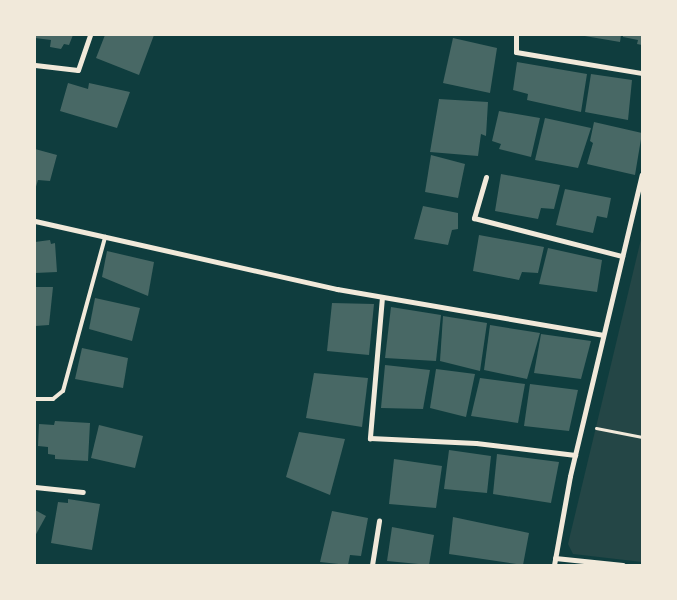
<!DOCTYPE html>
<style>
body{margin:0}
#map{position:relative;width:677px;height:600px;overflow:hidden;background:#0f3d3e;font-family:Quicksand,sans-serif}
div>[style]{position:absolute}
.green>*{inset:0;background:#244646}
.building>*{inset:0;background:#486865}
.path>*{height:3px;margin:-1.5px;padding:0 1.5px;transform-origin:1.5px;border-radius:1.5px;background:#f1e9da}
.service>*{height:4px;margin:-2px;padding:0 2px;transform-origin:2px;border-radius:2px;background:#f1e9da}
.minor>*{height:5px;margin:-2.5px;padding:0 2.5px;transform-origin:2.5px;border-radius:2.5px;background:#f1e9da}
span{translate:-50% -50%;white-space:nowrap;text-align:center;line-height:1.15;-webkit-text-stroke:4px #f1e9da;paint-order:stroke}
.frame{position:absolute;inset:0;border:36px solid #f1e9da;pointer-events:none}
</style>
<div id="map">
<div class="green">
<div style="clip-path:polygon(642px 235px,642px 562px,573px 554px,568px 544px)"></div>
</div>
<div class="building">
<div style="clip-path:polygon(35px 35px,73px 35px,69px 45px,64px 44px,61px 49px,50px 47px,51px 40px,35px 38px)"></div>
<div style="clip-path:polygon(105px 35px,154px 35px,139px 75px,96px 58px)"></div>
<div style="clip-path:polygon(579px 35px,621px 35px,620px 42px)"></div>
<div style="clip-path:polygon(623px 35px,642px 35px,642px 45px,637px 44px,638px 40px,623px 37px)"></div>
<div style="clip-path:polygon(453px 38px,497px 48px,490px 93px,443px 83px)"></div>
<div style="clip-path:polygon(517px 62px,587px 74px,581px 112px,527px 100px,528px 94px,513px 90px)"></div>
<div style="clip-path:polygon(591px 74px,632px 80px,628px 120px,585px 112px)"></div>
<div style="clip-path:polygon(68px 83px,88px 89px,89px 83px,130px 92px,117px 128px,60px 111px)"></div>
<div style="clip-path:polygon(439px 99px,488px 102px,486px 136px,481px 134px,478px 156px,430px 152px)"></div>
<div style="clip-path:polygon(499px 111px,540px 118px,531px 157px,499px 149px,501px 144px,492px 141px)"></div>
<div style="clip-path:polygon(545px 118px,591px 128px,578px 168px,535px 160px)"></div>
<div style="clip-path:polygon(594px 122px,642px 133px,635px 175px,587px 164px,593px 143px,590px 141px)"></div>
<div style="clip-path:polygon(35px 149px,57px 155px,50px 181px,38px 180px,35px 190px)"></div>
<div style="clip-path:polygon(431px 155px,465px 164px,458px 198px,425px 192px)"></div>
<div style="clip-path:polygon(501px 174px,560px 185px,554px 209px,541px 208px,538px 219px,495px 211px)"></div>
<div style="clip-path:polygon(565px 189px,611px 198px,607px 218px,597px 216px,593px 233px,556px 225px)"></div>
<div style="clip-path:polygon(423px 206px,458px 213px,458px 229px,452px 230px,448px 245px,414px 239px)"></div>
<div style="clip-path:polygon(479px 235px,544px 247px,538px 273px,522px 272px,519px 280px,473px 271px)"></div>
<div style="clip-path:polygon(50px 240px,51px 244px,55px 243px,57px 272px,35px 273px,35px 242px)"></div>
<div style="clip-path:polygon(548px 248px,602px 260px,597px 292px,539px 284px)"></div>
<div style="clip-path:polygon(107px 251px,154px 262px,148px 296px,102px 277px)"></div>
<div style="clip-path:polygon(35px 287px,53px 287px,49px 325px,35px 326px)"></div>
<div style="clip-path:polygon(95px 298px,140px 308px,132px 341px,89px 329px)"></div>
<div style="clip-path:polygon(332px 303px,374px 304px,369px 355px,327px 351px)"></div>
<div style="clip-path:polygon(391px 307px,441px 315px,436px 361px,385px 358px)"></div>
<div style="clip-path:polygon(443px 316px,487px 323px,480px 371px,440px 361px)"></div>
<div style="clip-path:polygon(490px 325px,540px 333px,527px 379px,484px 370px)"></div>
<div style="clip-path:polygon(541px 334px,591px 341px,581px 379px,534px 373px)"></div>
<div style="clip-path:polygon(82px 348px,128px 358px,123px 388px,75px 379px)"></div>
<div style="clip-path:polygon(385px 365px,430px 370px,423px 409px,381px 408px)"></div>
<div style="clip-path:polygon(436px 369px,475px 374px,466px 417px,430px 408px)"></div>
<div style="clip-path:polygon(314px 373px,368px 378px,362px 427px,306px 418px)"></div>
<div style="clip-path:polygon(480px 378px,525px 384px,518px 423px,471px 416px)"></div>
<div style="clip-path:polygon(530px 384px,578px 390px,569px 431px,524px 426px)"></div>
<div style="clip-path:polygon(55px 421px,90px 423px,88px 461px,55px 459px,55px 455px,48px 454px,48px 447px,38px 446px,39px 424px,54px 425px)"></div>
<div style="clip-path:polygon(99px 425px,143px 436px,135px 468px,91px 458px)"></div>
<div style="clip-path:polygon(299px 432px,345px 439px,330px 495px,286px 477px)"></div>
<div style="clip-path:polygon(449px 450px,491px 456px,487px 493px,444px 489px)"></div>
<div style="clip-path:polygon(497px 454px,559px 462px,551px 503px,493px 494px)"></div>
<div style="clip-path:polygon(394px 459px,442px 466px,436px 508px,389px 504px)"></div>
<div style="clip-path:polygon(68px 499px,100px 504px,92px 550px,51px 543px,58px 502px,68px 503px)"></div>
<div style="clip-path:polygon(35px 510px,46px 516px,35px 536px)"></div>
<div style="clip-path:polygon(332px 511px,368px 518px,361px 556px,350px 555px,348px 565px,320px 562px)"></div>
<div style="clip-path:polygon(453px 517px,529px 533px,523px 565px,449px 554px)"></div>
<div style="clip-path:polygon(392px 527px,434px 535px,429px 565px,387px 561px)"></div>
</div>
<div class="path">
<div style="left:596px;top:428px;width:47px;rotate:11.1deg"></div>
</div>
<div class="service">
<div style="left:35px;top:399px;width:18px"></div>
<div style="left:53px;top:399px;width:13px;rotate:-39deg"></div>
<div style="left:63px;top:391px;width:160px;rotate:-74.7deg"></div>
</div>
<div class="minor">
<div style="left:516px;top:35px;width:17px;rotate:90deg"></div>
<div style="left:516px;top:52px;width:128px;rotate:9.5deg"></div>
<div style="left:35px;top:65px;width:43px;rotate:6.6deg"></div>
<div style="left:78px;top:70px;width:37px;rotate:-71deg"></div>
<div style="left:486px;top:177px;width:43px;rotate:106.3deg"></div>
<div style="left:474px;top:218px;width:153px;rotate:14.4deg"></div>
<div style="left:35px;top:221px;width:310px;rotate:12.7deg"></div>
<div style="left:337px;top:289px;width:269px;rotate:9.8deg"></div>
<div style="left:382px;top:297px;width:142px;rotate:94.9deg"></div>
<div style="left:370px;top:438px;width:106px;rotate:2.7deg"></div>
<div style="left:476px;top:443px;width:100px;rotate:6.9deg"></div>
<div style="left:35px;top:487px;width:48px;rotate:5.9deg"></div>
<div style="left:555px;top:558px;width:68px;rotate:5.9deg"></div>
<div style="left:372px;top:565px;width:45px;rotate:-81deg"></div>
<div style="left:554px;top:565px;width:90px;rotate:-79.8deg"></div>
<div style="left:570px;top:476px;width:310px;rotate:-76.6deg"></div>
</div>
<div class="frame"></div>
</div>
